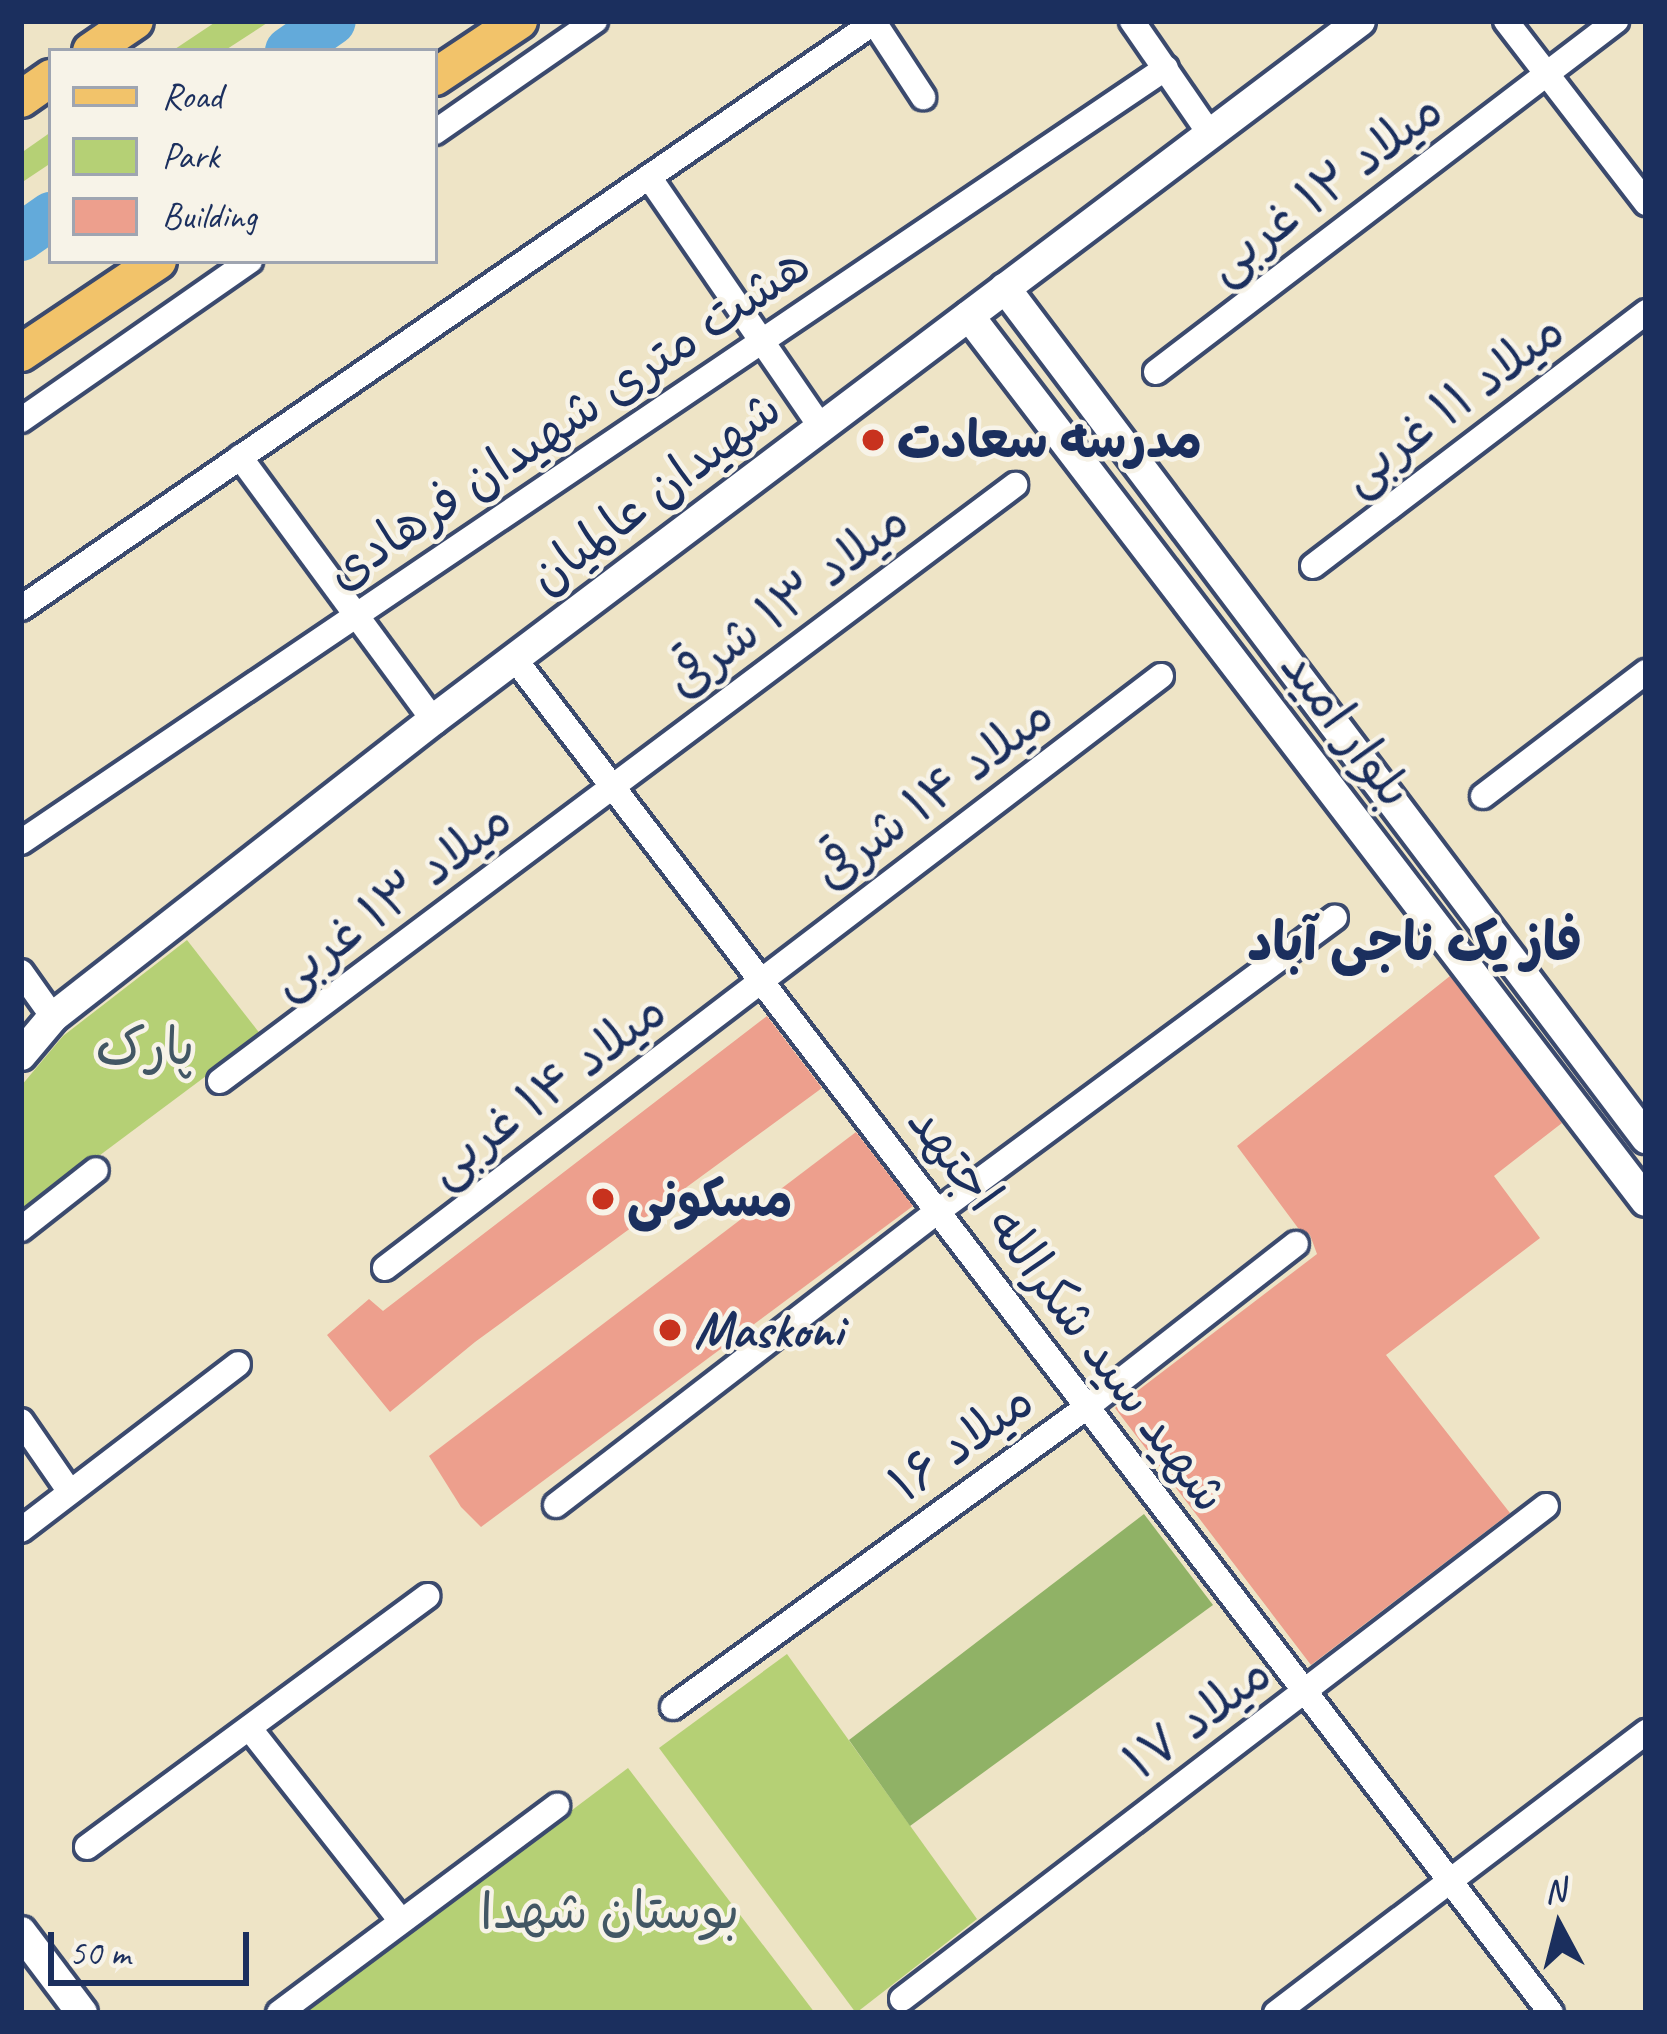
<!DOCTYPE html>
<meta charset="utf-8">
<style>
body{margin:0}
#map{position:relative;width:1667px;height:2034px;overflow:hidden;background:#eee4c6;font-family:Caveat,"Playpen Sans Arabic",sans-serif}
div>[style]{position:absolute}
.green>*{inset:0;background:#b5d075}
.forest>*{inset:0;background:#90b266}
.river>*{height:48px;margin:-24px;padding:0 24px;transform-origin:24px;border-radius:24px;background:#63aada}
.building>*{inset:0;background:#ed9f8d}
.roads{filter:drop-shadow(3px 0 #3b4a6e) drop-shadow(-3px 0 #3b4a6e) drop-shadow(0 3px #3b4a6e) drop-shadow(0 -3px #3b4a6e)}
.minor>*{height:24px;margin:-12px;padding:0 12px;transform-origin:12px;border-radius:12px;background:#fff}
.tertiary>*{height:30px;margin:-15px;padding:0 15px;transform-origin:15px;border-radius:15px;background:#fff}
.primary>*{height:36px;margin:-18px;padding:0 18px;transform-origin:18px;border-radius:18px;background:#f2c36a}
.dots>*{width:33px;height:33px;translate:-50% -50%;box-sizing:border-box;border:6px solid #f7f3e8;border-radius:50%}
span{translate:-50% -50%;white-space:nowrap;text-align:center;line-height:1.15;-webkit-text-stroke:9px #f7f3e8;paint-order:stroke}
.street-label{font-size:51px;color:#1b2f5e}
.poi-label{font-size:51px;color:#1b2f5e;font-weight:700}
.left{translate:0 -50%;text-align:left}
.park-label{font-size:51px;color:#425764}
.neighbourhood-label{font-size:54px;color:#1b2f5e;font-weight:700}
.frame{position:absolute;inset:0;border:24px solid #1b2f5e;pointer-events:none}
.legend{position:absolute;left:48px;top:48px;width:390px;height:216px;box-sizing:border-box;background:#f7f3e8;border:3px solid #9fa5b1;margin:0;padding:15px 21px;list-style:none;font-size:36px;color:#1b2f5e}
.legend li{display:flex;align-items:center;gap:24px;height:60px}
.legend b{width:60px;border:3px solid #9fa5b1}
.north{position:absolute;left:1499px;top:1866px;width:120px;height:120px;-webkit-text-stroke:9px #f7f3e8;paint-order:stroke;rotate:353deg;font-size:33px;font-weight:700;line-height:48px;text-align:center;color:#1b2f5e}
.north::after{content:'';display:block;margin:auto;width:42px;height:54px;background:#1b2f5e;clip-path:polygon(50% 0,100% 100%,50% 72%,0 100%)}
.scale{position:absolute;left:48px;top:1932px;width:201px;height:54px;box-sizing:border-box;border:6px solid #1b2f5e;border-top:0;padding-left:15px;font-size:36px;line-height:42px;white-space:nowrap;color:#1b2f5e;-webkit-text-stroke:9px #f7f3e8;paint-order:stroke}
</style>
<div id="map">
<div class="green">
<div style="clip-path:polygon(217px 21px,270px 21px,224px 51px,172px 51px)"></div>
<div style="clip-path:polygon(51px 132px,51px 163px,21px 183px,21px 153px)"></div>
<div style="clip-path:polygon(187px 940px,261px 1035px,21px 1214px,21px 1086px,63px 1036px)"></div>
<div style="clip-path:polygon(787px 1654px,977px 1919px,856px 2013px,659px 1748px)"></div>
<div style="clip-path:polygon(628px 1768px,815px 2013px,302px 2013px)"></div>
</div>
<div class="forest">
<div style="clip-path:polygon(1144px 1514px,1213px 1605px,910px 1826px,849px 1740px)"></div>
</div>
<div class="river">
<div style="left:289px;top:51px;width:52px;rotate:-34.9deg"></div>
<div style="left:21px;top:237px;width:37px;rotate:-35deg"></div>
</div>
<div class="building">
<div style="clip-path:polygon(1450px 976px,1562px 1123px,1494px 1176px,1540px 1238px,1386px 1355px,1510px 1513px,1311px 1665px,1115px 1408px,1317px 1254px,1310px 1235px,1298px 1228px,1237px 1146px)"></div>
<div style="clip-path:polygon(767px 1016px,822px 1088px,475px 1342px,390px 1412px,327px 1335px,369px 1299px,383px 1311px)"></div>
<div style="clip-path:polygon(856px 1132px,913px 1206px,481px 1527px,461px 1507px,429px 1456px)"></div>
</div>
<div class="roads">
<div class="minor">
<div style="left:1132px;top:21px;width:137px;rotate:55.4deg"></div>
<div style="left:1506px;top:21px;width:230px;rotate:52.4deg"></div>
<div style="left:874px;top:22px;width:90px;rotate:56.8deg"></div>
<div style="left:435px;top:132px;width:195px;rotate:-34.8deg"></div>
<div style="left:649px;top:177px;width:303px;rotate:55.5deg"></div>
<div style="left:1156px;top:372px;width:579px;rotate:-37.35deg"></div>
<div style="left:21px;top:420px;width:279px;rotate:-34.8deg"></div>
<div style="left:240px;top:457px;width:326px;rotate:53.7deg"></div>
<div style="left:1313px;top:566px;width:419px;rotate:-37.3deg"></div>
<div style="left:21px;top:608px;width:1037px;rotate:-34.47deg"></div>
<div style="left:514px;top:658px;width:1706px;rotate:52.57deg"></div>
<div style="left:1483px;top:796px;width:205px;rotate:-37.3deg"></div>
<div style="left:21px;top:842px;width:1382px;rotate:-34.06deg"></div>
<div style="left:21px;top:972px;width:55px;rotate:54.6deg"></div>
<div style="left:220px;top:1081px;width:994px;rotate:-36.86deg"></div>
<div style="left:21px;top:1229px;width:95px;rotate:-38.2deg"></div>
<div style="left:385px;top:1268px;width:976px;rotate:-37.34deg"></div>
<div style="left:21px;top:1421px;width:86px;rotate:55.4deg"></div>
<div style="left:556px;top:1505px;width:481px;rotate:-37.6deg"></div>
<div style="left:937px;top:1212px;width:495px;rotate:-36.5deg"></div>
<div style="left:21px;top:1530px;width:273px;rotate:-37.4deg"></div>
<div style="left:673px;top:1707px;width:511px;rotate:-35.93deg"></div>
<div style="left:1087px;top:1407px;width:265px;rotate:-38deg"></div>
<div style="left:250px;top:1729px;width:244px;rotate:51.8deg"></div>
<div style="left:87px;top:1847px;width:423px;rotate:-36.4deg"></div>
<div style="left:902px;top:1999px;width:811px;rotate:-37.44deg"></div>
<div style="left:279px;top:2013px;width:347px;rotate:-36.7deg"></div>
<div style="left:1276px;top:2013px;width:465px;rotate:-37.2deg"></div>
</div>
<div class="tertiary">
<div style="left:1005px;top:288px;width:1065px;rotate:52.98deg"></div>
<div style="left:969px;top:316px;width:1114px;rotate:52.59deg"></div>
<div style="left:21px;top:1055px;width:50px;rotate:-49.9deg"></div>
<div style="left:53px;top:1017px;width:482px;rotate:-38deg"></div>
<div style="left:433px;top:720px;width:1161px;rotate:-37.02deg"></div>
<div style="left:21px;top:1932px;width:101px;rotate:53deg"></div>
</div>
<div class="primary">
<div style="left:91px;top:51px;width:53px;rotate:-34.3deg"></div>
<div style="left:435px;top:77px;width:101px;rotate:-33.7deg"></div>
<div style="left:21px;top:99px;width:37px;rotate:-35deg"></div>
<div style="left:21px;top:353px;width:165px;rotate:-33.9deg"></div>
</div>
</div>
<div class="dots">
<div style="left:873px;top:440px;background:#c8321e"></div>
<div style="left:603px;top:1199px;background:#c8321e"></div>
<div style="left:670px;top:1330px;background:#c8321e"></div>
</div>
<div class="street-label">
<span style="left:1324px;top:187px;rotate:-37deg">میلاد ۱۲ غربی</span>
<span style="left:1452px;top:403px;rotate:-37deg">میلاد ۱۱ غربی</span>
<span style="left:568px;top:418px;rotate:-34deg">هشت متری شهیدان فرهادی</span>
<span style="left:655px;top:492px;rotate:-37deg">شهیدان عالمیان</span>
<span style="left:787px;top:600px;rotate:-37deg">میلاد ۱۳ شرقی</span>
<span style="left:1347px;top:728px;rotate:53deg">بلوار امید</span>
<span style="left:933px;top:793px;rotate:-37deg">میلاد ۱۴ شرقی</span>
<span style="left:390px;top:899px;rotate:-37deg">میلاد ۱۳ غربی</span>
<span style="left:546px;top:1089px;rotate:-37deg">میلاد ۱۴ غربی</span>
<span style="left:1068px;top:1308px;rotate:53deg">شهید سید شکرالله اجتهد</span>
<span style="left:961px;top:1442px;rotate:-36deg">میلاد ۱۶</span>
<span style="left:1197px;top:1717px;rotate:-37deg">میلاد ۱۷</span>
</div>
<div class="poi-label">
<span class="left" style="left:897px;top:440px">مدرسه سعادت</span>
<span class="left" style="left:627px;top:1199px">مسکونی</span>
<span class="left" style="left:694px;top:1330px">Maskoni</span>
</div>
<div class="park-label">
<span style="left:145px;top:1047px">پارک</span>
<span style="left:610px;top:1911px">بوستان شهدا</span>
</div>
<div class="neighbourhood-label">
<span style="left:1415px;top:942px">فاز یک ناجی آباد</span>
</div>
<div class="frame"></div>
<ul class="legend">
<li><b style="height:15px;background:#f2c36a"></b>Road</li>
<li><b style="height:33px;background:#b5d075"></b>Park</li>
<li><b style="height:33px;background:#ed9f8d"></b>Building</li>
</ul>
<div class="north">N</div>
<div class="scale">50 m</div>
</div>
